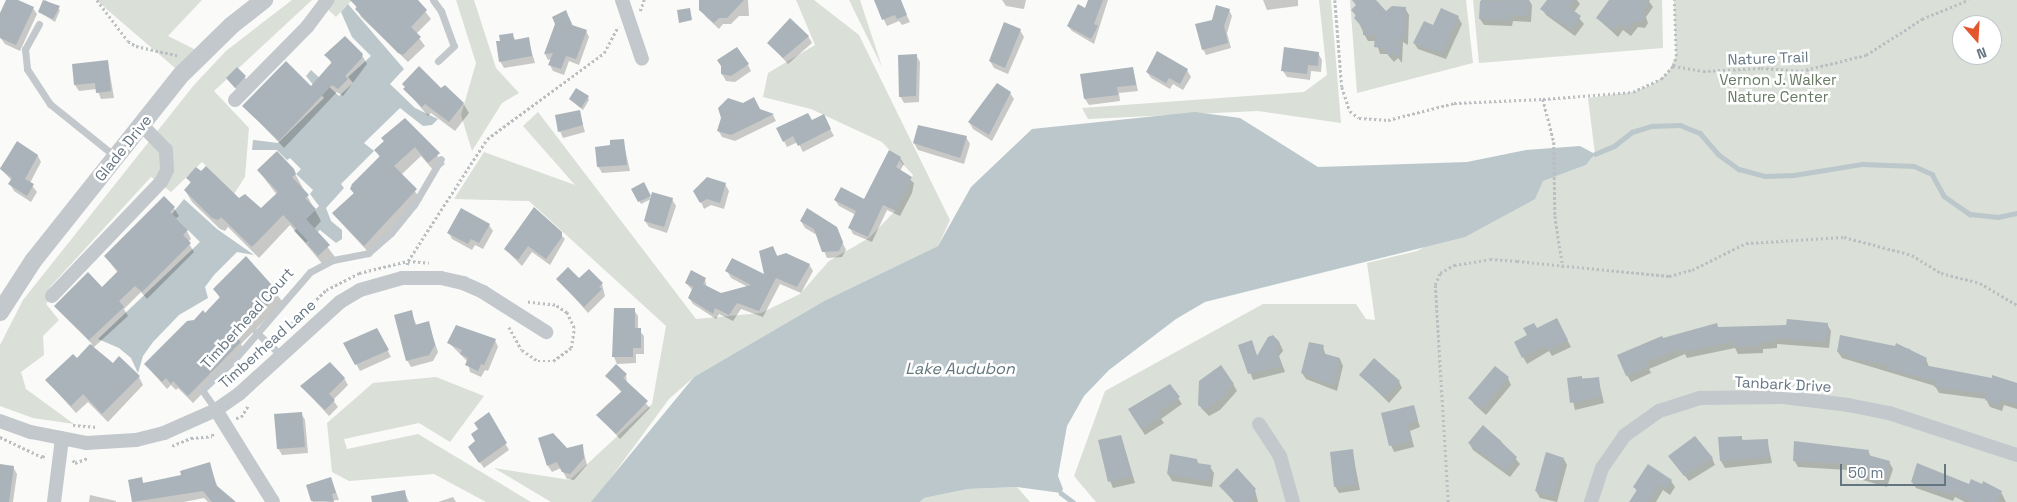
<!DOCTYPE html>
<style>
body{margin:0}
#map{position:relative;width:2017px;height:502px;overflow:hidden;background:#fafaf8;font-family:"Space Grotesk",sans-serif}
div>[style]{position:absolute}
.green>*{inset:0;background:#dadfd7}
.water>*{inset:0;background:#bbc7cb}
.shadow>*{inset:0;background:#0003}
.stream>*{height:4.5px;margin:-2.25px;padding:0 2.25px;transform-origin:2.25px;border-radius:2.25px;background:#bbc7cb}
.building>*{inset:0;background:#aab3b9}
.path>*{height:2.5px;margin-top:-1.25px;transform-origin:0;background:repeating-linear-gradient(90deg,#bbbfc2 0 2.5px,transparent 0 5px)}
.service>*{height:7px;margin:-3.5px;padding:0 3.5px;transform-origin:3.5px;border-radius:3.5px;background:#c3c8cc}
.minor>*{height:14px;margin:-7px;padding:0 7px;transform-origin:7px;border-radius:7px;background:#c3c8cc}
.tertiary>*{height:18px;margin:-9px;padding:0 9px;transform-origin:9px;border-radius:9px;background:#c3c8cc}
span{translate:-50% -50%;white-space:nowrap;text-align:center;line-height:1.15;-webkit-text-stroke:5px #fff;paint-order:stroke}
.street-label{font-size:15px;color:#657683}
.park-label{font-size:15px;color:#687a64}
.water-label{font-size:16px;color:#60757c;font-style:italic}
.north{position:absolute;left:1952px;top:15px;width:50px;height:50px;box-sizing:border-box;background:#fff;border:1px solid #c1c8cd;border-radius:50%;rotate:161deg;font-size:14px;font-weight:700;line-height:20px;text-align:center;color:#657683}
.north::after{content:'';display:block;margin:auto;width:18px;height:22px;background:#e4572e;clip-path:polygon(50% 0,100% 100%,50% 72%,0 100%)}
.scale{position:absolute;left:1840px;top:464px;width:106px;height:22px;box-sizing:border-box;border:2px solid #657683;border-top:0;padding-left:6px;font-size:15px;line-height:18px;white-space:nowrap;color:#657683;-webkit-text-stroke:4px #fff;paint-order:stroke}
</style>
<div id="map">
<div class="green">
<div style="clip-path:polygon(96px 0,202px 0,168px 36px,202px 53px,182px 74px)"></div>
<div style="clip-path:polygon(292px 0,312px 0,214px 91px,249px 128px,245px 177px,234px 194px,202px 162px,171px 192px,151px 177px,50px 287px,52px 296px,46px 304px,59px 320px,43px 336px,44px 355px,21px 372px,26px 389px,74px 424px,33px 418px,0 406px,0 345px,23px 300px,194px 85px,226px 51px)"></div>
<div style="clip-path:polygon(318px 0,352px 0,336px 17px)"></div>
<div style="clip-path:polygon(456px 0,474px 0,496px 68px,519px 93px,502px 103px,472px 151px,461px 115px,476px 63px)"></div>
<div style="clip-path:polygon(796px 0,814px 0,859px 35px,950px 220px,938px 246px,824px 301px,694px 377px,669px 399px,593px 502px,551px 502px,494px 468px,570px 480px,652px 404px,666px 326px,529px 201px,454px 199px,484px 152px,575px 185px,523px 126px,538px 112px,696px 319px,761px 313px,800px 294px,829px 261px,869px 238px,895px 211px,913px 175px,882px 142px,811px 109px,763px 97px,768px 73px,815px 45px)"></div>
<div style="clip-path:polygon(849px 0,860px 0,882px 67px)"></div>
<div style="clip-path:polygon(1319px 0,1331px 0,1341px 123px,1258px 111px,1088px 119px,1082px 108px,1304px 92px,1327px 75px)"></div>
<div style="clip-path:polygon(1350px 0,1466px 0,1473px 63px,1357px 93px)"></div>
<div style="clip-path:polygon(1473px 0,1662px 0,1663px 48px,1479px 63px)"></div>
<div style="clip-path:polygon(evenodd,1674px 0,2017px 0,2017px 502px,1096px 502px,1074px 476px,1105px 391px,1263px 304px,1356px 304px,1366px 319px,1375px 320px,1367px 263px,1417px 251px,1542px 181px,1586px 165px,1595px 154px,1588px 98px,1633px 92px,1652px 85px,1668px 73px,1676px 56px,1674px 0,1962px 25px,1992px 25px,1992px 55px,1962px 55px,1962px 25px)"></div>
<div style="clip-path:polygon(436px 377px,484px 396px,450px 442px,419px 423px,344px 439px,347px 449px,418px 434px,531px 502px,486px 502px,434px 474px,349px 481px,332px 472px,327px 423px,373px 383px)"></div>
<div style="clip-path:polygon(1017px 487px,1030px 502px,920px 502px,924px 498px,968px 489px)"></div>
</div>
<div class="water">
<div style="clip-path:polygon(348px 4px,404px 69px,390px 84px,415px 108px,438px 119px,432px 125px,423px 126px,400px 108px,364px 143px,374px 151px,341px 184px,344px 188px,326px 208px,331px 221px,342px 230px,342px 239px,336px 243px,320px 230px,306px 243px,294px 231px,319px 206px,310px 194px,313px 190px,296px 174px,301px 169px,290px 158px,287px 160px,277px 150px,252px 150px,253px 140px,278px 143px,324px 98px,306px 76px,311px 70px,339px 96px,353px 83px,348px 77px,371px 56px,352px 37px,341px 12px)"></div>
<div style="clip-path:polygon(1195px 112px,1240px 118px,1318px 167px,1467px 162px,1526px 150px,1580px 146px,1595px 154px,1586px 165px,1543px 181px,1535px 199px,1465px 237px,1205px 302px,1176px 319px,1109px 370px,1084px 396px,1067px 426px,1058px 476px,1063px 489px,1061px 493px,1017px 487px,968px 489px,924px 498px,920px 502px,591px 502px,694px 377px,824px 301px,938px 246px,971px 187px,1032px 129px)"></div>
<div style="clip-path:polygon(184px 199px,217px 229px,254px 255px,237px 252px,214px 275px,205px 287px,208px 298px,179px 315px,153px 342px,143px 356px,138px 373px,131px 358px,119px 348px,98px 339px,200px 242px,172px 214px)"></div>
</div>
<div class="shadow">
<div style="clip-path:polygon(7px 0,33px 8px,37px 14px,20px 51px,5px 44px,0 37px,0 17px)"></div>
<div style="clip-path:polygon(45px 0,60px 10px,55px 22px,39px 12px)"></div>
<div style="clip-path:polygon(358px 0,416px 0,431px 19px,416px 34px,425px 46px,408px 62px,361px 17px,354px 3px)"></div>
<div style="clip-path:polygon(701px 0,748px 0,749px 16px,739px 16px,731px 24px,723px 24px,719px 29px,705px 16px)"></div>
<div style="clip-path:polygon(874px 0,899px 0,910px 22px,902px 25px,899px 21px,887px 26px)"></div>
<div style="clip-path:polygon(1002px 0,1026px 0,1024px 9px,1006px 6px)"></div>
<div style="clip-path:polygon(1090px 0,1108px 0,1094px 44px,1072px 31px,1068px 26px,1086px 10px)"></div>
<div style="clip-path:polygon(1263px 0,1298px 0,1298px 6px,1267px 10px)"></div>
<div style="clip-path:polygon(1366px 0,1374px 0,1386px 13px,1405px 8px,1409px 15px,1408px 45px,1403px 42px,1402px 63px,1398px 58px,1394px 62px,1387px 54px,1380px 54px,1376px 41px,1368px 41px,1364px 34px,1353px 10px)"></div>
<div style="clip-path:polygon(1481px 0,1529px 0,1532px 5px,1531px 22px,1513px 21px,1512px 26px,1484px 25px,1480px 19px)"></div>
<div style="clip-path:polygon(1549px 0,1577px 0,1580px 4px,1574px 12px,1584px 24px,1575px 36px,1546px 15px,1542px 9px)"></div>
<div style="clip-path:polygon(1610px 0,1648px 0,1653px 7px,1646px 17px,1648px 23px,1645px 28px,1638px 27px,1631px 36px,1623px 30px,1618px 37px,1597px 18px)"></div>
<div style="clip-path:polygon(1229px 10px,1232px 16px,1227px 33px,1231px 48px,1206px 55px,1203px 49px,1213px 21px)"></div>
<div style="clip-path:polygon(569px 17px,573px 26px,586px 31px,589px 37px,579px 65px,569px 61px,564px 75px,553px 71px,550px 65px,552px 59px,548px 60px,545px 54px,556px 24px)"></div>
<div style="clip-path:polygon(1458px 17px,1462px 24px,1446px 59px,1418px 49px,1414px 43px,1433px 26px)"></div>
<div style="clip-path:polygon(1020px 30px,1024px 37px,1008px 74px,994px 68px,990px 61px)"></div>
<div style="clip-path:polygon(512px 34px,516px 41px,528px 39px,535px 63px,504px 68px,500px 61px,502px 42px)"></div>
<div style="clip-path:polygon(808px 36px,812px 43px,788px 64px,769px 43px)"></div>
<div style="clip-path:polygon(1318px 53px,1322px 60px,1321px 72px,1311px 71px,1310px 80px,1287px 77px,1283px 71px)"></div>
<div style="clip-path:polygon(326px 55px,362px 55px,367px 64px,343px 96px,337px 92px,284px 148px,244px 106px,311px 87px,332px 64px)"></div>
<div style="clip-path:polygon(916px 55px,920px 62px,919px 102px,904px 103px,900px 96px)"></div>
<div style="clip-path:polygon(108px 62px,114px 98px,101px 99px,97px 89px,79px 91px,75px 85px)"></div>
<div style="clip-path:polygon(748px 65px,751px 71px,735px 82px,726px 81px,722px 74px,723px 67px)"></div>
<div style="clip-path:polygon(1133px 68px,1138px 91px,1119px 93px,1120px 101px,1089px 105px,1085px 99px)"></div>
<div style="clip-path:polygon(237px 69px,247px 80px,237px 90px,227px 78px)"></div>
<div style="clip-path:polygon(1187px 70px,1191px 77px,1183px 90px,1173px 84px,1170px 89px,1151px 78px,1147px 72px)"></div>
<div style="clip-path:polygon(405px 89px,441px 90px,463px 103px,469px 113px,455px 131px,431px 113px,428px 116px)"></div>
<div style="clip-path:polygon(1010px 93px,1014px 99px,992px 141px,973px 129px,969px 122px)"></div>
<div style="clip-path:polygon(588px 97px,589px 100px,583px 110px,570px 99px)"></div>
<div style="clip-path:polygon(759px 110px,773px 115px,776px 121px,735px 141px,722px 137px,718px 130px)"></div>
<div style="clip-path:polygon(579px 111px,585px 132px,563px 138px,560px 131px)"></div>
<div style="clip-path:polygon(823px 116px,834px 136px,803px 152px,798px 142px,787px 147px,784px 141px)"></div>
<div style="clip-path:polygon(405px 120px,445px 164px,435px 172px,421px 156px,401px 175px,422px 200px,371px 255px,333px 214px,354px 194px,351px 189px,380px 158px,376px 150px,385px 142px,382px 138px)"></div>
<div style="clip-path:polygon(966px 137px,970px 144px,964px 164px,918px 150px,914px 143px)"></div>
<div style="clip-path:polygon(623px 140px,630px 171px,602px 173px,598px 166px,611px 147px)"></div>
<div style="clip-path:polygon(17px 143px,38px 156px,41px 162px,30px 183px,37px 192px,31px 202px,14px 191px,10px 184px,12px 181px,0 168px)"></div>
<div style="clip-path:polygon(900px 158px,904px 164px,900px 171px,914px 183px,912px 193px,900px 216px,887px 210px,872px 242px,853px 234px,850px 228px,856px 215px,839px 206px,835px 200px,865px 200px)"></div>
<div style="clip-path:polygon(258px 170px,293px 170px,321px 221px,314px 229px,335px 257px,325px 267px,290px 225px,259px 258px,228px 227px,225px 231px,220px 229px,192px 202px,185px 190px,191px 184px,188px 178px,261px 210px,277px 195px)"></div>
<div style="clip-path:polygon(644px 184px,651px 199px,641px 204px,633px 190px)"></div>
<div style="clip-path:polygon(725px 184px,729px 191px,724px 209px,711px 205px,704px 209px,701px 202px)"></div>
<div style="clip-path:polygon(672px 199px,676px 206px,667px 233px,649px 227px,645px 221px)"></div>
<div style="clip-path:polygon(174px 208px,179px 216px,175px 219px,187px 231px,191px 239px,188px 242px,194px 252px,147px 299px,141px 292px,124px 309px,128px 316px,93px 348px,113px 365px,139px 377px,143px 385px,108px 422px,88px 402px,76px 413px,47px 381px,77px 360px,92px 344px,55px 307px,102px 289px,118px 273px,105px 256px)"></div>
<div style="clip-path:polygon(534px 209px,565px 239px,550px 265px,532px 252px,522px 266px,505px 249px)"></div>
<div style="clip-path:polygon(807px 210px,836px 228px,846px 250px,842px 257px,827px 258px,817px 235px,805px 228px,801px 221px)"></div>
<div style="clip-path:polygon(489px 225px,493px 231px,483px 249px,475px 245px,472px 250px,452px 239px,449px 233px)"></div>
<div style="clip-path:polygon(773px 248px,778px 257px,809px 264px,813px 271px,801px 293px,780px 284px,763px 317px,741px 309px,733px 321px,719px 314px,716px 319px,693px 304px,689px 298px,693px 291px,686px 283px,705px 279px,707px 288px,721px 295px,748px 287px,731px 278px,727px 271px,766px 277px)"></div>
<div style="clip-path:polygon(246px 258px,283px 302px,241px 344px,244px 350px,193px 403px,178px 388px,176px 390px,171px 385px,167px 389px,145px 364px,205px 314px,220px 298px,215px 289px)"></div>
<div style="clip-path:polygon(558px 279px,602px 284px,605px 296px,588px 313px)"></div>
<div style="clip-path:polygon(615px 310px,634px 310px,638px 316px,638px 329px,644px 336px,644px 354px,636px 354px,636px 363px,617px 364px,614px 357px)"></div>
<div style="clip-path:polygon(411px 312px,417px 326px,428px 322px,438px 352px,433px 361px,411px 367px,407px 360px)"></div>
<div style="clip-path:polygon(1827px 324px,1831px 331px,1829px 348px,1777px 344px,1777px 348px,1763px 349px,1763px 353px,1738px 354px,1735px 348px,1687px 358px,1685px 354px,1649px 369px,1651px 373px,1631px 382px,1627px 375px,1663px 339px,1719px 329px)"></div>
<div style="clip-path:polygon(1560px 326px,1571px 347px,1552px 356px,1549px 351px,1527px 364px,1515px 342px,1537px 330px)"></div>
<div style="clip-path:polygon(377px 330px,391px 357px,360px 371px,345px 343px)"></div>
<div style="clip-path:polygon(1841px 337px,1910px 349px,1913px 355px,1926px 359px,1929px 367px,2017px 384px,2017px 409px,2004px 405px,2002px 411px,1990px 407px,1986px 399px,1939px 393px,1935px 386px,1842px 358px,1838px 352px)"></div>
<div style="clip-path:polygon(1268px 339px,1277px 339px,1281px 346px,1283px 351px,1279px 356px,1285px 372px,1253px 380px,1240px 345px,1251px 341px,1258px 358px)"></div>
<div style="clip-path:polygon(495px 340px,498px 347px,488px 371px,485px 370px,481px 377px,470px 372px,468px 362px,449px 343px)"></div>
<div style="clip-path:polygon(1323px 347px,1326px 356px,1340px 359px,1343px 366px,1337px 391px,1306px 379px,1302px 373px)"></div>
<div style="clip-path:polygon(626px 375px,627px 383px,650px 408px,620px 439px,598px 415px,622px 393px,607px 376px)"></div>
<div style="clip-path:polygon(1361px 375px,1399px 382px,1402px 388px,1389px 403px)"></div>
<div style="clip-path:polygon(344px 378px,348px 385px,333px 400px,338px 407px,329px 416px,302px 387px)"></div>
<div style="clip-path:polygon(1508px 378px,1511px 385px,1486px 415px,1474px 404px,1470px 398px)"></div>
<div style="clip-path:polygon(1598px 378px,1604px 403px,1575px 410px,1568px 379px)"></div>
<div style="clip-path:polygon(1201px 382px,1233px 384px,1237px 391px,1220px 410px,1209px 416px,1201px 408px)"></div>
<div style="clip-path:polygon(1178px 398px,1182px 404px,1161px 419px,1164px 423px,1145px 435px,1129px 410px)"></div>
<div style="clip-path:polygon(1413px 406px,1420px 427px,1410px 431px,1414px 447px,1394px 452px,1391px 445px)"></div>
<div style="clip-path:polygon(301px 413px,305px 420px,308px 453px,282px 455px,278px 448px)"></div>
<div style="clip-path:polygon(488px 414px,509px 450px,484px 468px,473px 453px)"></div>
<div style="clip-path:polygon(1483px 426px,1500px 440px,1520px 464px,1510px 477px,1473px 450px,1469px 443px)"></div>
<div style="clip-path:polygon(1121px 436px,1135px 483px,1113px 488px,1110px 481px)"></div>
<div style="clip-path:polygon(1741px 437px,1744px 442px,1767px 440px,1772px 463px,1725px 468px,1721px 461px,1720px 438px)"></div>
<div style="clip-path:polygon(1796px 442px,1868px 451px,1871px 457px,1889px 462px,1893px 469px,1887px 487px,1852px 477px,1848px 470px,1798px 467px,1794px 460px)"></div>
<div style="clip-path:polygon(582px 445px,587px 465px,574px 480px,567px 479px,561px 468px,552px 472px,548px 466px,567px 449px)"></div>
<div style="clip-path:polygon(1352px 450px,1360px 490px,1339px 493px,1335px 486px)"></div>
<div style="clip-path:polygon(1669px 456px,1712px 458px,1715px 465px,1689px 481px)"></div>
<div style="clip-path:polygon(1564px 459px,1567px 465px,1557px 502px,1540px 498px,1536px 491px)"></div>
<div style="clip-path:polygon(1197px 460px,1199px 465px,1210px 467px,1214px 473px,1212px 487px,1172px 481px,1168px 474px)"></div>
<div style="clip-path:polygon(209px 463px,218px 488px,233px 502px,208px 502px,204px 498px,184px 502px,133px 502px,129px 481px,141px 479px,144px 484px,183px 476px)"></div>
<div style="clip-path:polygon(0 465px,13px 467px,17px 474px,13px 502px,0 502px)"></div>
<div style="clip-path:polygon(331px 478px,339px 500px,313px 502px,312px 500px)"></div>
<div style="clip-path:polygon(1671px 481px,1675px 487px,1670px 495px,1663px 490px,1656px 502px,1632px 502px,1637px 492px,1635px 487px)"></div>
<div style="clip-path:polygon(1912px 482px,1969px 485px,2001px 492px,2006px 502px,1965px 502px,1955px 497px,1953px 501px,1916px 488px)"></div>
<div style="clip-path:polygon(1221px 486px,1255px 490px,1258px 502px,1234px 502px)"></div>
<div style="clip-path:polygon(404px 491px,409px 502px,386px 502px)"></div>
<div style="clip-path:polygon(90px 495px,116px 501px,116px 502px,89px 502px)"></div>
<div style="clip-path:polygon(453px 497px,456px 502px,438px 502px)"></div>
</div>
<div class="stream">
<div style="left:1595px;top:154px;width:21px;rotate:-23deg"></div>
<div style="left:1614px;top:146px;width:23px;rotate:-38deg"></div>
<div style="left:1632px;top:132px;width:21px;rotate:-17deg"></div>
<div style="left:1652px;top:126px;width:28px;rotate:-2deg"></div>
<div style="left:1680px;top:125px;width:22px;rotate:22deg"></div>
<div style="left:1700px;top:133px;width:28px;rotate:49deg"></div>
<div style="left:1718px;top:154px;width:26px;rotate:36deg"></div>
<div style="left:1739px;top:169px;width:27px;rotate:15deg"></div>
<div style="left:1765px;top:176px;width:29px;rotate:-2deg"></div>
<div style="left:1794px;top:175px;width:69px;rotate:-9.2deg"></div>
<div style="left:1862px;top:164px;width:52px;rotate:2.2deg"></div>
<div style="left:1914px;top:166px;width:20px;rotate:24deg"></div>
<div style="left:1932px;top:174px;width:25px;rotate:61deg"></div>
<div style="left:1944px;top:196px;width:32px;rotate:35deg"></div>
<div style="left:1970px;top:214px;width:28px;rotate:6deg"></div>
<div style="left:1998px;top:217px;width:19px;rotate:-12deg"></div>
<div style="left:1061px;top:493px;width:15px;rotate:37deg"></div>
</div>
<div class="building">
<div style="clip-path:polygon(6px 0,18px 0,34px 7px,16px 45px,0 38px,0 13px)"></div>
<div style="clip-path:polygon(43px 0,60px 6px,53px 19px,38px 12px)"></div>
<div style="clip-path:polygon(350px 0,418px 0,427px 10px,411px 27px,421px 37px,403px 55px,398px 53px,355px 9px,357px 7px)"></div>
<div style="clip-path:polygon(699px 0,744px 0,727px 18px,719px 18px,714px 23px,699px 10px)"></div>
<div style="clip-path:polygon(874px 0,901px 0,907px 15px,897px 19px,895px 15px,882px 20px)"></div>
<div style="clip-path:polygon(1088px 0,1103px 0,1094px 24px,1098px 26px,1091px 39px,1067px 26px,1078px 4px,1085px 8px)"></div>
<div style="clip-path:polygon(1352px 0,1376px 0,1386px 11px,1392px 6px,1406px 7px,1405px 39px,1400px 37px,1399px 58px,1393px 53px,1390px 56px,1382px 48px,1374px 47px,1375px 35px,1363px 35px,1363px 28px,1354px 18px,1356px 15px,1351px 10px,1356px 5px)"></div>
<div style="clip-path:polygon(1529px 0,1528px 16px,1510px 15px,1509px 20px,1479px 19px,1480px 1px)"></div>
<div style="clip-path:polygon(1547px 0,1574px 0,1569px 7px,1581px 16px,1571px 30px,1540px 9px)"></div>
<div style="clip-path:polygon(1609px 0,1650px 0,1643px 10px,1646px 16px,1641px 22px,1634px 21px,1627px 30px,1619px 24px,1614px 31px,1596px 18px)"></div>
<div style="clip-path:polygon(1216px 5px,1230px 9px,1224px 26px,1228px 43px,1202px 50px,1195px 24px,1212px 20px)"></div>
<div style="clip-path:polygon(690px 8px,692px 20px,679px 23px,677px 10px)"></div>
<div style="clip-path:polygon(1441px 8px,1459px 16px,1442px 53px,1413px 43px,1424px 21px,1433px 25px)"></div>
<div style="clip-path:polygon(566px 10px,572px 25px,587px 30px,576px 59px,566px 56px,561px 69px,548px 65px,553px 53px,544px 54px,555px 24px,552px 17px)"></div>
<div style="clip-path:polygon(790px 18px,809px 36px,783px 58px,767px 43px)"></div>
<div style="clip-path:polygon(1004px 22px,1021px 29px,1005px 68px,989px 61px)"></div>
<div style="clip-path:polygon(513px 33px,514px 40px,529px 37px,532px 56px,499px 62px,496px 41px,500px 41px,499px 35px)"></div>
<div style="clip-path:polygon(345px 36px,363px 54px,361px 59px,345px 76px,348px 79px,338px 89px,332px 85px,279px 141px,242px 106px,286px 61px,311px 86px,332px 62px,324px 55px)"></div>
<div style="clip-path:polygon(737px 47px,749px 64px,731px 76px,721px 74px,721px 66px,717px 60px)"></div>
<div style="clip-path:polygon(1284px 47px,1319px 52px,1318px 66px,1308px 65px,1307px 74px,1281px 71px)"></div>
<div style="clip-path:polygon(1157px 51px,1188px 69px,1180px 84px,1169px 78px,1166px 83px,1146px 72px)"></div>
<div style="clip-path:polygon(917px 54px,916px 96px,899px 97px,898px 55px)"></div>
<div style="clip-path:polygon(108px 60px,111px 91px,96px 93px,95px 83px,74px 85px,72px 64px)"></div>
<div style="clip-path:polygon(419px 66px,441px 88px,445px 85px,464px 103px,449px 122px,425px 104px,422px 107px,403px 89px,405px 87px,402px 84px)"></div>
<div style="clip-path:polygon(237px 67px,246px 76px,235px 88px,226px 78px)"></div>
<div style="clip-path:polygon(1133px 67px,1136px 85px,1117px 87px,1118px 95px,1084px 99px,1080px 74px)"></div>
<div style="clip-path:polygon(997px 83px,1011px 92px,989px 135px,968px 122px)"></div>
<div style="clip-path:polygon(576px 88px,589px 96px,581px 108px,569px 99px)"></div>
<div style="clip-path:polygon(754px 97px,760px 109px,774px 114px,731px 135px,717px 131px,721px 118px,718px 108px,728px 98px,743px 103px)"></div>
<div style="clip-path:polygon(580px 110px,583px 125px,558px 132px,555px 115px)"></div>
<div style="clip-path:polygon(808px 113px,812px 120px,824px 114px,831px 129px,798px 146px,793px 136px,783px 142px,776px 128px)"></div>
<div style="clip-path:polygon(405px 118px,440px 153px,428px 163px,415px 147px,394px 166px,417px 189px,364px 246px,332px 213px,354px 193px,350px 189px,352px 184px,380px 156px,374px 150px,384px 141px,381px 138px)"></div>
<div style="clip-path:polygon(918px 125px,967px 136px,960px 158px,913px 143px)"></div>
<div style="clip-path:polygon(624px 139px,627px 165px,597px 167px,595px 147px,610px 145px,610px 140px)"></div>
<div style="clip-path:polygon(17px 141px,38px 155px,25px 179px,34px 184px,27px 196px,8px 184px,12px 178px,0 169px)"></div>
<div style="clip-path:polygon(889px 150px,901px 157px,896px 167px,912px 177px,896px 211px,883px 205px,868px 237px,848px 228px,856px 211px,834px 200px,841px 187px,864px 199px)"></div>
<div style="clip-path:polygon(277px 151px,294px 169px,296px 174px,292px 177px,309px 195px,305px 198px,316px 209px,306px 219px,330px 245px,318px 256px,307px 244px,309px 242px,283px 215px,252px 247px,221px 217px,218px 220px,212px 218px,184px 190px,191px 182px,186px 178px,196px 167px,201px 171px,206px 166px,239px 198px,245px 194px,261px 208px,278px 192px,257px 170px)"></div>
<div style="clip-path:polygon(707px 177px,726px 183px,720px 203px,707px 199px,700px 203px,693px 191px)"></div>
<div style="clip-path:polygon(644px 182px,651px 196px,638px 202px,631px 189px)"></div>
<div style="clip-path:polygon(652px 192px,673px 198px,664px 227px,644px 221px)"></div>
<div style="clip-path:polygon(164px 196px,175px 207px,170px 212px,188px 230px,183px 235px,191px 243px,142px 292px,135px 286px,119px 301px,124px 307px,89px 340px,54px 306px,88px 272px,102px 287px,118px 271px,104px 256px)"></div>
<div style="clip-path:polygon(534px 207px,562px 232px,562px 237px,546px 259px,528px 246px,518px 260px,504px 249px)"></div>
<div style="clip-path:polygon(461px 208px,490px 224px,479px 243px,471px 239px,468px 244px,447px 233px)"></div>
<div style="clip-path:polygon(807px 208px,837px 227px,843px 242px,839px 251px,822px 252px,814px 229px,800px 221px)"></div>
<div style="clip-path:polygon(773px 246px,777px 256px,786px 253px,810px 264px,797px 287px,776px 278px,759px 311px,737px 303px,729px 315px,715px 308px,713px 314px,688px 298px,693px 287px,685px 283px,691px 270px,706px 278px,703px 284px,721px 293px,751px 285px,725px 271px,732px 258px,764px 274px,759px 251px)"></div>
<div style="clip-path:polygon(246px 256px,279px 293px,236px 337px,241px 342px,188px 396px,173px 381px,171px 384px,166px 378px,162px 382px,144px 364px,187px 321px,194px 320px,203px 310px,205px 313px,220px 297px,213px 289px)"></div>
<div style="clip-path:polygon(568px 267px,579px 278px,589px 269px,603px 283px,599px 287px,602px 289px,584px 307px,556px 279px)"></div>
<div style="clip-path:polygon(614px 308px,635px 308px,635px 328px,641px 328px,641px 348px,633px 348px,633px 357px,612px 357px)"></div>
<div style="clip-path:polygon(412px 310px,415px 325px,429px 321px,435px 345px,429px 355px,406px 361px,394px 315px)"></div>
<div style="clip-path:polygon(1557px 318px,1568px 340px,1547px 351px,1544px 345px,1522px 358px,1514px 342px,1527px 335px,1523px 328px,1534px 323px,1537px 328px)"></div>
<div style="clip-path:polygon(1787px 319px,1828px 323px,1826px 342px,1774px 338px,1774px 342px,1760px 342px,1760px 346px,1733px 347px,1733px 342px,1682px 352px,1681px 348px,1646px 362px,1648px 367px,1626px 376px,1617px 355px,1662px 336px,1663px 338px,1717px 323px,1718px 327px,1786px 325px)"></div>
<div style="clip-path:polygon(456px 325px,496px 339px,484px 365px,481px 364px,478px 371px,465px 365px,468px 358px,460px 354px,462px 350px,447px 343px)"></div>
<div style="clip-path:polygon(377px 328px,389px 350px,355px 365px,343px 343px)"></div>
<div style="clip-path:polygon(1273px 335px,1280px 343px,1276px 349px,1282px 366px,1248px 374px,1238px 345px,1252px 340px,1257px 356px,1268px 337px)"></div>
<div style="clip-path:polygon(1840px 335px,1895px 346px,1896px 343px,1927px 358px,1924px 365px,1992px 378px,1992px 375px,2017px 383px,2017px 404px,2000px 399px,1999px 405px,1985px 400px,1987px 394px,1934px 387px,1935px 381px,1888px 369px,1889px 365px,1850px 358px,1851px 355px,1837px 352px)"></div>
<div style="clip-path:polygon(1309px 342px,1324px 345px,1322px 353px,1340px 358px,1333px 385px,1301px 373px)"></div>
<div style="clip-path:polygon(90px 344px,113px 363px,119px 356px,140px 376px,102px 414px,83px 394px,71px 406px,45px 380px,73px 354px,77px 358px)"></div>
<div style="clip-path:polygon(1374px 358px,1400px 381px,1385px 398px,1359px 375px)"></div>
<div style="clip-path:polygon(330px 362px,345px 378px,329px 394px,335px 400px,325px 410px,300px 386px)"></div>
<div style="clip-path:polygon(616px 364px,627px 374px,623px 378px,648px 401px,616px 434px,596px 415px,622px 391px,605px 376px)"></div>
<div style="clip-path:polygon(1221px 365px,1234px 384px,1224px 392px,1226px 395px,1205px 410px,1198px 405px,1199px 381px)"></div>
<div style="clip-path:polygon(1495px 366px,1509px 377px,1482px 409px,1468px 398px)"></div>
<div style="clip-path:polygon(1582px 376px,1582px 379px,1599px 377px,1601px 397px,1570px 403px,1567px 378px)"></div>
<div style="clip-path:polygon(1170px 384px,1180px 397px,1158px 412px,1161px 416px,1141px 429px,1128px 409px)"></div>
<div style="clip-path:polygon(1414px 405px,1418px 420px,1407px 424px,1411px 441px,1389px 446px,1381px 413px)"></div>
<div style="clip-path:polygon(302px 412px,305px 447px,277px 449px,274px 414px)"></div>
<div style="clip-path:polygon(489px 412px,507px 443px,479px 463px,468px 447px,475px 441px,471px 434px,478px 429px,474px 423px)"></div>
<div style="clip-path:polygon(1483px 425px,1517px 457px,1506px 471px,1468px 443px)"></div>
<div style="clip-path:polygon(553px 433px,567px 448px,583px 444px,584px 458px,570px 474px,562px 472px,557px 462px,547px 466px,538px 438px)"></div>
<div style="clip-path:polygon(1121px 435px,1132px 476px,1108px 482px,1098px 440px)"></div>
<div style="clip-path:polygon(1695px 436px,1713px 458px,1684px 476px,1668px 456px)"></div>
<div style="clip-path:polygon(1742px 436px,1742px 440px,1768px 439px,1769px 457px,1720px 461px,1718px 437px)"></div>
<div style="clip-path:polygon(1794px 441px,1869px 450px,1868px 455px,1890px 461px,1884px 481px,1847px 470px,1849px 464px,1793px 461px)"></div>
<div style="clip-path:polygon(1353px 449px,1357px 484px,1334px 487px,1330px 452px)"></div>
<div style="clip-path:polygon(1546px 452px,1564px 458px,1553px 497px,1535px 491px)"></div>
<div style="clip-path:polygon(1170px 454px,1197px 459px,1197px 463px,1211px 465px,1209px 481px,1167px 474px)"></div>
<div style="clip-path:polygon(210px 462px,216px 485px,236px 502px,212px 502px,203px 491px,132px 502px,128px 480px,142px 477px,143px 483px,181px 475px,180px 471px)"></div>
<div style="clip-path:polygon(1917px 463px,1969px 484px,1971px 479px,1982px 484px,1983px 481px,2002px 491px,1997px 502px,1973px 502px,1951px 491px,1950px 495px,1911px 482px)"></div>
<div style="clip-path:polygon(0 464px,14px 466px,9px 502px,0 502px)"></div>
<div style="clip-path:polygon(1648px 464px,1672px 480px,1666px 489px,1659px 484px,1648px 502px,1629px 502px,1637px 490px,1633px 487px)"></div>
<div style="clip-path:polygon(1237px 468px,1256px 489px,1253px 492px,1256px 496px,1249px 502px,1235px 502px,1219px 486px)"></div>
<div style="clip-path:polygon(331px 477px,336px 493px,332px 494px,334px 502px,311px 501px,306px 485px)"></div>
<div style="clip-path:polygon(405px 490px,407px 502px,372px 502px,371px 496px)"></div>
</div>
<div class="path">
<div style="left:97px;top:0;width:51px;rotate:52.9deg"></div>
<div style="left:128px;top:41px;width:9px;rotate:32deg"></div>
<div style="left:136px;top:46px;width:45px;rotate:12.8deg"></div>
<div style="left:1335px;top:0;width:87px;rotate:85.4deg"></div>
<div style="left:1342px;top:87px;width:25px;rotate:72deg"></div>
<div style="left:1350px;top:111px;width:11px;rotate:38deg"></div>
<div style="left:1359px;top:118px;width:29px;rotate:4deg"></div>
<div style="left:1388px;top:120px;width:68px;rotate:-14.4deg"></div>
<div style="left:1454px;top:103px;width:89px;rotate:-2.6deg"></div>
<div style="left:1543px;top:99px;width:44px;rotate:75.7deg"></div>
<div style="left:1554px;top:142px;width:74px;rotate:89.2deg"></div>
<div style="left:1555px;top:216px;width:52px;rotate:81.1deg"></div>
<div style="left:640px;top:11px;width:12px;rotate:-70deg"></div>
<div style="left:1673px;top:66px;width:30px;rotate:9deg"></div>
<div style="left:1703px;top:71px;width:58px;rotate:-3deg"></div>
<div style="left:1761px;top:68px;width:40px;rotate:4.3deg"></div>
<div style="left:1801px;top:71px;width:67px;rotate:-13.8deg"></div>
<div style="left:1866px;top:55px;width:67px;rotate:-32.7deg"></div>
<div style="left:1922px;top:19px;width:50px;rotate:-22.4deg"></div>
<div style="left:1543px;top:99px;width:90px;rotate:-4.4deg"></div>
<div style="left:1633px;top:92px;width:31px;rotate:-25deg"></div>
<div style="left:1661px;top:79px;width:18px;rotate:-47deg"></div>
<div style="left:1673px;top:66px;width:10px;rotate:-73deg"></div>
<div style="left:1676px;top:56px;width:56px;rotate:-92deg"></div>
<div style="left:407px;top:265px;width:4px;rotate:-76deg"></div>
<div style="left:408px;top:261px;width:21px;rotate:5deg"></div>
<div style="left:509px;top:327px;width:26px;rotate:61deg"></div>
<div style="left:522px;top:350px;width:19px;rotate:35deg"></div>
<div style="left:538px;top:361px;width:15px"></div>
<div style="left:553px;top:361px;width:22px;rotate:-36deg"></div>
<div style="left:571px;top:348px;width:20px;rotate:-81deg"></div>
<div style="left:574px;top:328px;width:17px;rotate:-115deg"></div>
<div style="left:567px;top:313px;width:14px;rotate:-146deg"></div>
<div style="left:555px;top:305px;width:28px;rotate:-174deg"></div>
<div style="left:277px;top:338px;width:69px;rotate:-44.4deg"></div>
<div style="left:326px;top:290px;width:37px;rotate:-27deg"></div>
<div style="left:359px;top:273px;width:50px;rotate:-13.8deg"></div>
<div style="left:408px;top:261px;width:145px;rotate:-57.1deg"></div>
<div style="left:487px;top:139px;width:145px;rotate:-36.3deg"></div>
<div style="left:604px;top:53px;width:30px;rotate:-62deg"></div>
<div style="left:236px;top:418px;width:5px;rotate:-11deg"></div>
<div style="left:241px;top:417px;width:13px;rotate:-58deg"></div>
<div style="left:73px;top:425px;width:24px;rotate:5deg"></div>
<div style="left:0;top:437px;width:47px;rotate:25.5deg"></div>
<div style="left:42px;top:457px;width:5px;rotate:-37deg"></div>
<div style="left:172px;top:446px;width:21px;rotate:-23deg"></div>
<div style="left:191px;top:438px;width:21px;rotate:-5deg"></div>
<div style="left:212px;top:436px;width:5px;rotate:-68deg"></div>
<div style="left:73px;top:460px;width:4px;rotate:56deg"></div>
<div style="left:75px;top:463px;width:14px;rotate:-21deg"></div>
<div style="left:1448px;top:502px;width:217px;rotate:-93.4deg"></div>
<div style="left:1435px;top:285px;width:13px;rotate:-67deg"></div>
<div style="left:1440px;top:273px;width:16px;rotate:-30deg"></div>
<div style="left:1454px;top:265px;width:36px;rotate:-9deg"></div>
<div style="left:1490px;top:259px;width:27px;rotate:4deg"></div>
<div style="left:1517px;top:261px;width:153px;rotate:5.6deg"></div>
<div style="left:1669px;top:276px;width:24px;rotate:-15deg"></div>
<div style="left:1692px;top:270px;width:60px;rotate:-26.6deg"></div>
<div style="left:1746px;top:243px;width:98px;rotate:-3.5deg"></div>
<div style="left:1844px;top:237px;width:70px;rotate:14.8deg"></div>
<div style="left:1912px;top:255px;width:34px;rotate:32deg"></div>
<div style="left:1941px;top:273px;width:40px;rotate:14.4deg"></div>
<div style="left:1980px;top:283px;width:43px;rotate:30.7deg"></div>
</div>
<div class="service">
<div style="left:433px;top:0;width:14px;rotate:54deg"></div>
<div style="left:441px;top:11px;width:37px;rotate:70deg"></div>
<div style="left:454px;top:46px;width:22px;rotate:137deg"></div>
<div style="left:39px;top:24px;width:29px;rotate:119deg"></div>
<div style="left:25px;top:49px;width:20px;rotate:84deg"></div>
<div style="left:27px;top:69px;width:42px;rotate:56.7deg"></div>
<div style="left:50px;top:104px;width:85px;rotate:38.8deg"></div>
<div style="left:256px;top:332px;width:35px;rotate:43deg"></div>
<div style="left:216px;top:410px;width:24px;rotate:-125deg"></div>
<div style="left:202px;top:390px;width:44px;rotate:-43.2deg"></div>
<div style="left:234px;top:360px;width:116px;rotate:-49.2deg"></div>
<div style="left:310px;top:272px;width:26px;rotate:-28deg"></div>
<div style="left:333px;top:260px;width:36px;rotate:-11deg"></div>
<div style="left:368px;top:253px;width:30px;rotate:-41deg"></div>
<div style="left:391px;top:233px;width:36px;rotate:-51deg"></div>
<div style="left:414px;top:205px;width:53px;rotate:-59.6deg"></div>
</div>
<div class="minor">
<div style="left:622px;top:0;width:62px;rotate:71.3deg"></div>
<div style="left:235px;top:100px;width:103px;rotate:-45.4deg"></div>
<div style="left:307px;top:27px;width:34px;rotate:-53deg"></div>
<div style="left:52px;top:296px;width:158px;rotate:-46.3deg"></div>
<div style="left:161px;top:182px;width:13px;rotate:-63deg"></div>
<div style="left:167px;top:170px;width:20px;rotate:-93deg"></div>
<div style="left:166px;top:150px;width:35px;rotate:-134deg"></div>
<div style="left:216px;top:410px;width:108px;rotate:58.2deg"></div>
<div style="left:0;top:421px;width:33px;rotate:20deg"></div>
<div style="left:31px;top:432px;width:56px;rotate:11.3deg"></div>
<div style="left:86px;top:443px;width:50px;rotate:-3.4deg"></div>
<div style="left:136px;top:440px;width:29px;rotate:-14deg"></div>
<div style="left:164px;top:433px;width:57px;rotate:-23.9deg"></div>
<div style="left:216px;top:410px;width:28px;rotate:-35deg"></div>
<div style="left:239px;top:394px;width:137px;rotate:-42.3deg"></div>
<div style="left:340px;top:302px;width:23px;rotate:-31deg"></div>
<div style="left:360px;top:290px;width:44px;rotate:-15.9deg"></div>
<div style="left:402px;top:278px;width:39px"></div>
<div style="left:441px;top:278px;width:23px;rotate:13deg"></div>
<div style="left:463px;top:283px;width:22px;rotate:24deg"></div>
<div style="left:483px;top:292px;width:75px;rotate:32.4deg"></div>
<div style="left:1259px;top:424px;width:38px;rotate:57deg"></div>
<div style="left:1280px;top:456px;width:48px;rotate:74.2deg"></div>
<div style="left:54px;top:502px;width:64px;rotate:-82.8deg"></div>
<div style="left:1591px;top:502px;width:36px;rotate:-72deg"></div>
<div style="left:1602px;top:468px;width:39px;rotate:-55deg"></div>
<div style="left:1624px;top:436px;width:43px;rotate:-35.5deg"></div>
<div style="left:1659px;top:411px;width:43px;rotate:-17.6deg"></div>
<div style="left:1700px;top:398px;width:83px;rotate:-0.7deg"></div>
<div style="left:1783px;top:397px;width:65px;rotate:7deg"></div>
<div style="left:1848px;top:405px;width:42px;rotate:11deg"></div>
<div style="left:1889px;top:413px;width:135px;rotate:18.2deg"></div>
</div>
<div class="tertiary">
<div style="left:0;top:312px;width:61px;rotate:-57.1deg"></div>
<div style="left:33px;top:261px;width:239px;rotate:-51.5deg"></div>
<div style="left:182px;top:74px;width:70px;rotate:-44.4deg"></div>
<div style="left:232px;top:25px;width:41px;rotate:-38deg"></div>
</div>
<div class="street-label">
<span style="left:1768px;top:58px;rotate:-2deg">Nature Trail</span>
<span style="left:123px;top:148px;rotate:-51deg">Glade Drive</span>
<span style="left:247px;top:318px;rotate:-48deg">Timberhead Court</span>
<span style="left:267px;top:344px;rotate:-42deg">Timberhead Lane</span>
<span style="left:1783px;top:384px;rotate:3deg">Tanbark Drive</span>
</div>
<div class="park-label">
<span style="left:1778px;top:88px">Vernon J. Walker<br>Nature Center</span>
</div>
<div class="water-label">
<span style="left:960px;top:369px">Lake Audubon</span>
</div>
<div class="north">N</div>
<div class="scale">50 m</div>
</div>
